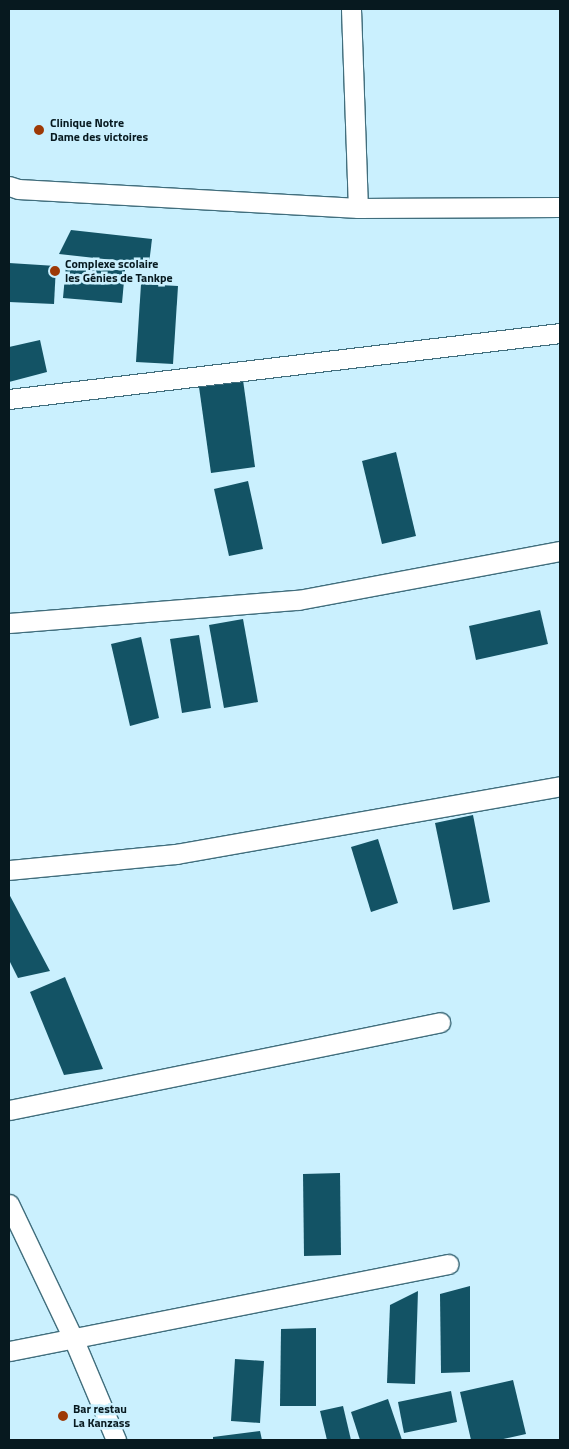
<!DOCTYPE html>
<meta charset="utf-8">
<style>
body{margin:0}
#map{position:relative;width:569px;height:1449px;overflow:hidden;background:#caf0fe;font-family:"Titillium Web",sans-serif}
div>[style]{position:absolute}
.building>*{inset:0;background:#135365}
.roads{filter:drop-shadow(1px 0 #416e7d) drop-shadow(-1px 0 #416e7d) drop-shadow(0 1px #416e7d) drop-shadow(0 -1px #416e7d)}
.street>*{height:19px;margin:-9.5px;padding:0 9.5px;transform-origin:9.5px;border-radius:9.5px;background:#fff}
.dots>*{width:14px;height:14px;translate:-50% -50%;box-sizing:border-box;border:2px solid #caf0fe;border-radius:50%}
span{translate:-50% -50%;white-space:nowrap;text-align:center;line-height:1.15;-webkit-text-stroke:5px #caf0fe;paint-order:stroke}
.poi-label{font-size:12px;color:#07191f;font-weight:700}
.left{translate:0 -50%;text-align:left}
.frame{position:absolute;inset:0;border:10px solid #07191f;pointer-events:none}
</style>
<div id="map">
<div class="building">
<div style="clip-path:polygon(71px 230px,152px 239px,149px 264px,59px 254px)"></div>
<div style="clip-path:polygon(9px 263px,56px 266px,54px 304px,9px 302px)"></div>
<div style="clip-path:polygon(66px 265px,125px 270px,122px 303px,63px 298px)"></div>
<div style="clip-path:polygon(141px 284px,178px 286px,173px 364px,136px 362px)"></div>
<div style="clip-path:polygon(40px 340px,47px 372px,9px 382px,9px 347px)"></div>
<div style="clip-path:polygon(243px 380px,255px 467px,211px 473px,199px 387px)"></div>
<div style="clip-path:polygon(396px 452px,416px 536px,382px 544px,362px 461px)"></div>
<div style="clip-path:polygon(248px 481px,263px 549px,229px 556px,214px 489px)"></div>
<div style="clip-path:polygon(540px 610px,548px 644px,476px 660px,469px 626px)"></div>
<div style="clip-path:polygon(243px 619px,258px 702px,224px 708px,209px 625px)"></div>
<div style="clip-path:polygon(199px 635px,211px 708px,182px 713px,170px 639px)"></div>
<div style="clip-path:polygon(141px 637px,159px 718px,130px 726px,111px 644px)"></div>
<div style="clip-path:polygon(473px 815px,490px 902px,453px 910px,435px 823px)"></div>
<div style="clip-path:polygon(378px 839px,398px 903px,371px 912px,351px 847px)"></div>
<div style="clip-path:polygon(9px 894px,50px 971px,18px 978px,9px 960px)"></div>
<div style="clip-path:polygon(65px 977px,103px 1069px,64px 1075px,30px 992px)"></div>
<div style="clip-path:polygon(340px 1173px,341px 1255px,304px 1256px,303px 1174px)"></div>
<div style="clip-path:polygon(470px 1286px,470px 1372px,441px 1373px,440px 1294px)"></div>
<div style="clip-path:polygon(418px 1291px,415px 1384px,387px 1383px,390px 1305px)"></div>
<div style="clip-path:polygon(316px 1328px,316px 1406px,280px 1406px,281px 1329px)"></div>
<div style="clip-path:polygon(235px 1359px,264px 1361px,260px 1423px,231px 1421px)"></div>
<div style="clip-path:polygon(513px 1380px,526px 1434px,499px 1440px,471px 1440px,460px 1392px)"></div>
<div style="clip-path:polygon(451px 1391px,457px 1422px,404px 1433px,398px 1402px)"></div>
<div style="clip-path:polygon(388px 1399px,402px 1440px,360px 1440px,351px 1412px)"></div>
<div style="clip-path:polygon(343px 1406px,351px 1440px,327px 1440px,320px 1411px)"></div>
<div style="clip-path:polygon(260px 1431px,262px 1440px,213px 1440px,213px 1437px)"></div>
</div>
<div class="roads">
<div class="street">
<div style="left:351px;top:9px;width:199px;rotate:88deg"></div>
<div style="left:9px;top:186px;width:9px;rotate:18deg"></div>
<div style="left:18px;top:189px;width:341px;rotate:3.2deg"></div>
<div style="left:358px;top:208px;width:202px;rotate:-0.3deg"></div>
<div style="left:9px;top:399px;width:555px;rotate:-6.83deg"></div>
<div style="left:9px;top:623px;width:290px;rotate:-4.6deg"></div>
<div style="left:298px;top:600px;width:267px;rotate:-10.6deg"></div>
<div style="left:9px;top:870px;width:168px;rotate:-5.5deg"></div>
<div style="left:176px;top:854px;width:390px;rotate:-10deg"></div>
<div style="left:9px;top:1110px;width:440px;rotate:-11.5deg"></div>
<div style="left:9px;top:1204px;width:148px;rotate:64.5deg"></div>
<div style="left:73px;top:1338px;width:111px;rotate:67.1deg"></div>
<div style="left:9px;top:1351px;width:448px;rotate:-11.2deg"></div>
</div>
</div>
<div class="dots">
<div style="left:39px;top:130px;background:#9d3906"></div>
<div style="left:55px;top:271px;background:#9d3906"></div>
<div style="left:63px;top:1416px;background:#9d3906"></div>
</div>
<div class="poi-label">
<span class="left" style="left:50px;top:130px">Clinique Notre<br>Dame des victoires</span>
<span class="left" style="left:65px;top:271px">Complexe scolaire<br>les Génies de Tankpe</span>
<span class="left" style="left:73px;top:1416px">Bar restau<br>La Kanzass</span>
</div>
<div class="frame"></div>
</div>
